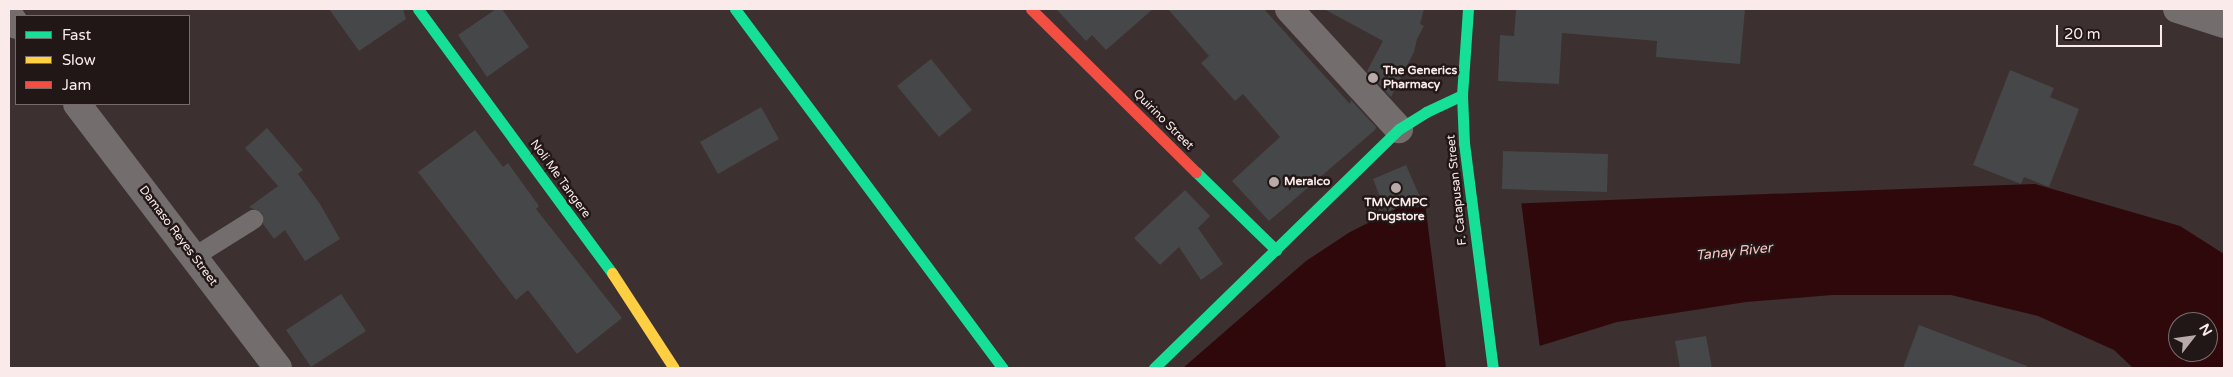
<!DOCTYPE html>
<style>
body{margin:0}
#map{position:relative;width:2233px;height:377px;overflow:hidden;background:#3c3030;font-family:"Varela Round",sans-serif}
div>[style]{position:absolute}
.water>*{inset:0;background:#2f080b}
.pier>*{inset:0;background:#3c3030}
.building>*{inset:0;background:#464748}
.lane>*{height:19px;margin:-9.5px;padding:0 9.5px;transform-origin:9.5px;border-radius:9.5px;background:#736d6d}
.street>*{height:28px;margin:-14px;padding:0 14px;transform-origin:14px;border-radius:14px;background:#736d6d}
.fast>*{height:11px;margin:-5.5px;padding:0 5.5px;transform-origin:5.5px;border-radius:5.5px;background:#16e098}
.slow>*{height:11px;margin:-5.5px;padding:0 5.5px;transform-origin:5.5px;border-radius:5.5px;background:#ffcf43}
.jam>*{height:11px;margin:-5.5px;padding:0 5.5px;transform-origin:5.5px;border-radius:5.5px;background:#f24e42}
.dots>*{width:14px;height:14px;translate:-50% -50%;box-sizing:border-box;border:2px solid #211716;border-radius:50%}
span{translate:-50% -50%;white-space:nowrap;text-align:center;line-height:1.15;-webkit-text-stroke:5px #211716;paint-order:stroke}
.poi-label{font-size:12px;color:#faebea;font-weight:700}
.left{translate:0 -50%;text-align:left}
.street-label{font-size:12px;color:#faebea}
.water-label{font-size:14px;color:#f9c5c3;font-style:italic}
.frame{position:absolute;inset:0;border:10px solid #faebea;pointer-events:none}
.legend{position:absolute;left:15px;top:15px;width:175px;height:90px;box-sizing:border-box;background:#211716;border:1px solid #786c6b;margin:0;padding:6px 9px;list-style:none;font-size:15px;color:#faebea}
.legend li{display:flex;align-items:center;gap:10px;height:25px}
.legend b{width:25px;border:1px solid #786c6b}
.north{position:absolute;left:2168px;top:312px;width:50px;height:50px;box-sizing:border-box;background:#211716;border:1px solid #786c6b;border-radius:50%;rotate:60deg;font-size:14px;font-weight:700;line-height:20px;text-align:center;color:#faebea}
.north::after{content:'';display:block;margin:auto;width:18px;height:22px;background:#b8aaa9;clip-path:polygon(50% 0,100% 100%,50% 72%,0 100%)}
.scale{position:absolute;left:2056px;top:25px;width:106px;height:22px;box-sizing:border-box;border:2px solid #faebea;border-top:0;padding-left:6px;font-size:15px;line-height:18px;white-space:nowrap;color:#faebea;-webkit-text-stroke:4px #211716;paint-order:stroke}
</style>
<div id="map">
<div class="water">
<div style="clip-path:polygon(evenodd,2035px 184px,2180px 226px,2224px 254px,2224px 368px,2133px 368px,2114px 350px,2038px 316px,1951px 295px,1832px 295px,1746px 302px,1617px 322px,1523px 351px,1452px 368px,1183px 368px,1306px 261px,1350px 232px,1398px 208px,2035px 184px,2178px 322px,2208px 322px,2208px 352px,2178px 352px,2178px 322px)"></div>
</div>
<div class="pier">
<div style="clip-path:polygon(1521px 201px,1540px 348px,1462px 368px,1446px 368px,1425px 203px)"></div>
</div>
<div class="building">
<div style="clip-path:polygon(329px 9px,403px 9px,406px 19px,359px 51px)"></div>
<div style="clip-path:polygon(496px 9px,502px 9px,529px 47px,487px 77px,458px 35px)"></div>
<div style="clip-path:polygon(1056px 9px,1153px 9px,1106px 50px,1092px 35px,1086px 41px)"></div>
<div style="clip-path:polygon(1168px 9px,1264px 9px,1350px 104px,1351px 100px,1376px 127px,1375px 130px,1269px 221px,1232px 181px,1280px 137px,1243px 94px,1235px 101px,1201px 63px,1209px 56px)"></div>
<div style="clip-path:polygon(1324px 9px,1424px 9px,1420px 24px,1424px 26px,1417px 39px,1414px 52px,1391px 97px,1367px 71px,1383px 41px)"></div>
<div style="clip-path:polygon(1516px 9px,1745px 9px,1740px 64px,1656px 57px,1657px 41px,1562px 33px,1559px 84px,1498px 81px,1500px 35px,1514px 36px)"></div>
<div style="clip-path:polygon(931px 59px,972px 110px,939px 137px,897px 86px)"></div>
<div style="clip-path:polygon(2010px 70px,2054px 88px,2050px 97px,2079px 109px,2049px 187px,2024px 177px,2021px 184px,1973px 165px)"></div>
<div style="clip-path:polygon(761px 107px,779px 139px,718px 174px,700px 142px)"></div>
<div style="clip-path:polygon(267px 128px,303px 170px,298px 174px,320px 204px,340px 239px,305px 261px,285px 230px,274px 239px,263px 224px,262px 213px,249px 207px,278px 186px,245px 148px)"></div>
<div style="clip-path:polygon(475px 130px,503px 167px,508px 163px,539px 206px,536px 209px,622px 318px,577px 354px,528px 290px,516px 300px,418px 172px)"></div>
<div style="clip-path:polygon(1503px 151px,1608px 154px,1607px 192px,1502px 189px)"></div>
<div style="clip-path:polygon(1406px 165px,1420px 197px,1386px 212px,1373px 179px)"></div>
<div style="clip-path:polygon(1185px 190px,1210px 216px,1198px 228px,1223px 264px,1201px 280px,1179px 247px,1160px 265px,1134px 238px)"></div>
<div style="clip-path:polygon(341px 294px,366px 331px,311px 367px,286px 330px)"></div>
<div style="clip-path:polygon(1919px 325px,2027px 366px,2026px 368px,1903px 368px)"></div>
<div style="clip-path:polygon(1706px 336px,1712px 368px,1680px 368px,1675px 341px)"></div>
</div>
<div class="lane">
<div style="left:194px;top:256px;width:70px;rotate:-32.1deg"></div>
</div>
<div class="street">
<div style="left:1289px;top:9px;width:163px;rotate:47.5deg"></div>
<div style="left:2177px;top:9px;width:49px;rotate:17.7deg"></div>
<div style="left:9px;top:15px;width:12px;rotate:55deg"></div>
<div style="left:77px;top:104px;width:332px;rotate:52.7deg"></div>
</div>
<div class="fast">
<div style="left:418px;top:9px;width:328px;rotate:53.7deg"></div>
<div style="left:735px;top:9px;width:448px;rotate:53.3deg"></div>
<div style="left:1468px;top:9px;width:86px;rotate:94deg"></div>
<div style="left:1462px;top:95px;width:48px;rotate:87.6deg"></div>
<div style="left:1464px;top:143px;width:227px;rotate:82.7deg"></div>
<div style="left:1196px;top:172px;width:112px;rotate:44.3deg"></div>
<div style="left:1154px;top:368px;width:342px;rotate:-44.3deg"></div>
<div style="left:1399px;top:129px;width:32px;rotate:-32deg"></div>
<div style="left:1426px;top:112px;width:40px;rotate:-25deg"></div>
</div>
<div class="slow">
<div style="left:612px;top:273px;width:113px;rotate:56.9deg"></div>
</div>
<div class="jam">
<div style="left:1031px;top:9px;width:232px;rotate:44.7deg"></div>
</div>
<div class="dots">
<div style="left:1373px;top:78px;background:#b8aaa9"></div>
<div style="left:1274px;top:182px;background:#b8aaa9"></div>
<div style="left:1396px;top:188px;background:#b8aaa9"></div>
</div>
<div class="poi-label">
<span class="left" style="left:1383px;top:78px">The Generics<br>Pharmacy</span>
<span class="left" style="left:1284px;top:182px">Meralco</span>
<span style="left:1396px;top:210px">TMVCMPC<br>Drugstore</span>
</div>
<div class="street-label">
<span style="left:1163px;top:120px;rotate:45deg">Quirino Street</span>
<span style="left:560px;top:179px;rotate:54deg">Noli Me Tangere</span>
<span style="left:1457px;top:190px;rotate:-96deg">F. Catapusan Street</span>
<span style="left:178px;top:236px;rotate:53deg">Damaso Reyes Street</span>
</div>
<div class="water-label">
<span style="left:1734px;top:252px;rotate:-6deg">Tanay River</span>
</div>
<div class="frame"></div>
<ul class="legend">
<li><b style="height:6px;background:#16e098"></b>Fast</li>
<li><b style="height:6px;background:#ffcf43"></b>Slow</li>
<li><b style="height:6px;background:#f24e42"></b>Jam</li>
</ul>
<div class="north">N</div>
<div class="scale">20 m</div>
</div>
